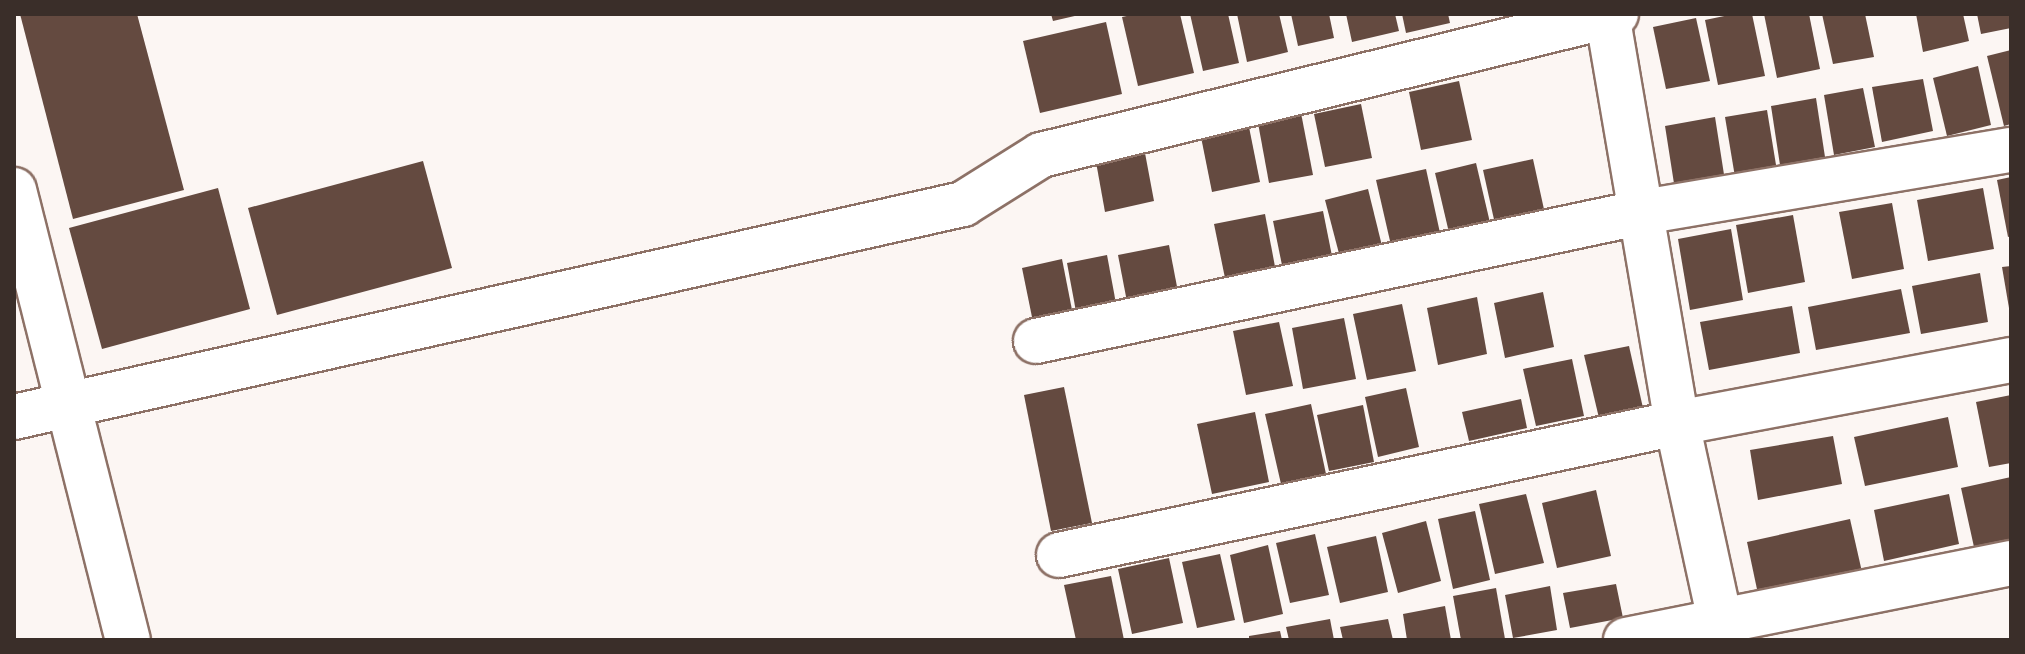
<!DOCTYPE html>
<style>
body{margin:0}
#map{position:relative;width:2025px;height:654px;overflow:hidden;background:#fcf6f3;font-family:"DejaVu Sans",sans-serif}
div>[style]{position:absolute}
.building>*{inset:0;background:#644a40}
.roads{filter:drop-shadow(2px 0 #8d7166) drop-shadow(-2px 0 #8d7166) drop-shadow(0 2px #8d7166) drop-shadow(0 -2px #8d7166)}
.street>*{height:44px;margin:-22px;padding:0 22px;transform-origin:22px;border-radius:22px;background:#fff}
span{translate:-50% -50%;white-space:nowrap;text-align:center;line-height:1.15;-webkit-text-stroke:8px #fff;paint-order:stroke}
.frame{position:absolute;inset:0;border:16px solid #3a2e29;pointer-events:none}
</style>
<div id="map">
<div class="building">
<div style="clip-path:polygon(20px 14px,137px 14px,184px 190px,73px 219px)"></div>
<div style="clip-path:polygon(1051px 14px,1079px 14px,1079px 15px,1053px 21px)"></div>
<div style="clip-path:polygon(1136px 14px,1180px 14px,1194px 73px,1138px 86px,1122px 17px)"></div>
<div style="clip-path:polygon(1190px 14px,1228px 14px,1239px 63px,1203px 71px)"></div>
<div style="clip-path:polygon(1237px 14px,1279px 14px,1288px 52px,1247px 62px)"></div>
<div style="clip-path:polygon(1291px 14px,1329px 14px,1334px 38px,1298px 46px)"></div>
<div style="clip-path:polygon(1346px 14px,1395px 14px,1399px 31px,1352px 42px)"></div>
<div style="clip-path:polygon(1402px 14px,1448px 14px,1450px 23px,1406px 33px)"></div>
<div style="clip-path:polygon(1734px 14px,1752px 14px,1765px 76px,1718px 85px,1705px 20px)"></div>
<div style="clip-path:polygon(1764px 14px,1809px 14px,1820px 69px,1777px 78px)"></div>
<div style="clip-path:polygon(1822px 14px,1865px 14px,1874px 57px,1833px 64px)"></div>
<div style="clip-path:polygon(1916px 14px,1963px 14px,1969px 41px,1923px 52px)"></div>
<div style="clip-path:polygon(1977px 14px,2011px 14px,2011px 28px,1981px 34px)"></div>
<div style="clip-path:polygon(1696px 18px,1710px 81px,1666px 89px,1653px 27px)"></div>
<div style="clip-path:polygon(1106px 22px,1122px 94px,1040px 113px,1023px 41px)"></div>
<div style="clip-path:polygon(2011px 50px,2011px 124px,2004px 126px,1987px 56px)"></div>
<div style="clip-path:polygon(1978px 66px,1991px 125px,1947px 136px,1933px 78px)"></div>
<div style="clip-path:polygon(1923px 79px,1933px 131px,1882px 142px,1872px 87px)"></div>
<div style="clip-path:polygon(1459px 81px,1472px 140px,1421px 150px,1409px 92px)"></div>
<div style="clip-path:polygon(1863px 88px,1875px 147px,1834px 155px,1824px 95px)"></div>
<div style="clip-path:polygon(1816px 98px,1825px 157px,1780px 165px,1771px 106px)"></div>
<div style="clip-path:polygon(1361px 104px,1372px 158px,1325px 167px,1314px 114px)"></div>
<div style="clip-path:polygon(1767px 110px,1777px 171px,1735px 177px,1725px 117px)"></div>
<div style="clip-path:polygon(1301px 113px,1313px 175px,1269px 183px,1258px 123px)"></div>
<div style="clip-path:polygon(1715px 117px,1725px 181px,1675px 190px,1665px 126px)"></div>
<div style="clip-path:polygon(1248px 122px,1260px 182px,1212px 192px,1200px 132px)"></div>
<div style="clip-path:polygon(1145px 153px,1154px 201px,1105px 212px,1096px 162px)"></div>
<div style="clip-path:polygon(1533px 159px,1545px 214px,1495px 224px,1483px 170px)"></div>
<div style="clip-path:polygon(423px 161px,452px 268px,277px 315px,248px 208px)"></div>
<div style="clip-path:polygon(1476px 163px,1491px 227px,1450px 237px,1435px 173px)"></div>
<div style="clip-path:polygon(1426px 169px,1442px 242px,1393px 254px,1376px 180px)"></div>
<div style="clip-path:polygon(2011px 177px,2011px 236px,2008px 237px,1997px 180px)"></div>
<div style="clip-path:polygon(218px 188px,250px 309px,102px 349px,69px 228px)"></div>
<div style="clip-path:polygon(1983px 188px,1994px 249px,1928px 261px,1917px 200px)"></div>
<div style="clip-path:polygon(1368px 189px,1384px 254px,1342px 265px,1325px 200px)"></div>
<div style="clip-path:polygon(1892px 203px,1904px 269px,1852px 279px,1839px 212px)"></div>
<div style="clip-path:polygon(1323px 211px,1334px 266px,1284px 275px,1273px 221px)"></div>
<div style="clip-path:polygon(1265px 214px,1277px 277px,1227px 288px,1214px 224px)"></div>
<div style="clip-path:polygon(1793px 215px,1805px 282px,1748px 293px,1736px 225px)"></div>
<div style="clip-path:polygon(1731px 229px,1743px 300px,1690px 310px,1678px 239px)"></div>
<div style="clip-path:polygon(1169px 245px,1179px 297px,1128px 307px,1118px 255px)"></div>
<div style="clip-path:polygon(1107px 255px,1117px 309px,1077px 317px,1067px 263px)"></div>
<div style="clip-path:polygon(1062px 259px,1073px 315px,1033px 322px,1022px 268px)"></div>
<div style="clip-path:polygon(2011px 266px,2011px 308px,2009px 308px,2002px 267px)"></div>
<div style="clip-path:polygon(1980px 273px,1988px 322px,1921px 334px,1912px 286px)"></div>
<div style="clip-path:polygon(1901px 289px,1910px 333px,1816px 350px,1808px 307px)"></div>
<div style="clip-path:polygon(1543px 292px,1554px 347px,1505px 358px,1494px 303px)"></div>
<div style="clip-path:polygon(1477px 297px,1487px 354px,1438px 365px,1427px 308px)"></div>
<div style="clip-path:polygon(1402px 304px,1416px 371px,1367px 380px,1353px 314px)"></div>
<div style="clip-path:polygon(1792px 306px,1800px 353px,1709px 370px,1700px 322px)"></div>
<div style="clip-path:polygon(1344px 318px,1356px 379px,1303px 389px,1292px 328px)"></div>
<div style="clip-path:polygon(1279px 322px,1293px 386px,1246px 395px,1233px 331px)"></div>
<div style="clip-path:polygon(1629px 346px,1643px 408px,1599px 418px,1584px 355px)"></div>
<div style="clip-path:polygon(1572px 359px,1584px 416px,1536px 426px,1523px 369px)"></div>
<div style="clip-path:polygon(1064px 387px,1092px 523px,1051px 531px,1024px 395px)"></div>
<div style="clip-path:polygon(1406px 388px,1419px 447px,1378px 457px,1365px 397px)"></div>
<div style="clip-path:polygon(2011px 395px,2011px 463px,1989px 467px,1976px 402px)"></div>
<div style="clip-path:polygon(1521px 399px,1527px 428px,1469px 441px,1462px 412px)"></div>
<div style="clip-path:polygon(1311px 404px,1326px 474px,1281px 484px,1265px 414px)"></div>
<div style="clip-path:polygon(1363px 405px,1374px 462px,1329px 471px,1317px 415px)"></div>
<div style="clip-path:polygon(1255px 412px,1269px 482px,1212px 494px,1197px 424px)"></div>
<div style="clip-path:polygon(1948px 417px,1958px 467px,1865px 486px,1854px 437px)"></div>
<div style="clip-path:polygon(1833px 436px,1842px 484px,1758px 500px,1750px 450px)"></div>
<div style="clip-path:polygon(2011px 477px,2011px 539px,1974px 547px,1961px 488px)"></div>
<div style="clip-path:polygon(1596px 490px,1611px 556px,1557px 568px,1542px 503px)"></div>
<div style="clip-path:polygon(1526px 494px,1544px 563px,1495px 574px,1479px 504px)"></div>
<div style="clip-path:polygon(1949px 494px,1959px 544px,1884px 561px,1874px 510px)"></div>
<div style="clip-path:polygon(1475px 511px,1490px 580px,1453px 589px,1438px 519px)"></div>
<div style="clip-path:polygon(1850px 519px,1862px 572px,1758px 594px,1747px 542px)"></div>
<div style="clip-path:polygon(1426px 521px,1441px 581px,1398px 593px,1382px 533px)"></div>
<div style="clip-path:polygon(1315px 534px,1329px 595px,1290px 603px,1276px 543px)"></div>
<div style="clip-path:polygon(1376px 536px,1388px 592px,1340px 603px,1327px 547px)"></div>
<div style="clip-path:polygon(1268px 545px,1283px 614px,1244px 623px,1230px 555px)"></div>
<div style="clip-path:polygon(1220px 554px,1235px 620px,1197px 628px,1182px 562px)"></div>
<div style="clip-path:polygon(1169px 558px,1183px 623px,1132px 634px,1118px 569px)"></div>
<div style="clip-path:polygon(1111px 576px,1124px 640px,1076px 640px,1064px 585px)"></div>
<div style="clip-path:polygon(1616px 584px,1623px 618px,1570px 628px,1563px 593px)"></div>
<div style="clip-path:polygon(1550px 586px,1557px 630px,1513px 638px,1505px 595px)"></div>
<div style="clip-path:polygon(1496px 588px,1505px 639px,1461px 640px,1453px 596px)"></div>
<div style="clip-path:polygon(1445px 606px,1451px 640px,1407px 640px,1403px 614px)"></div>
<div style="clip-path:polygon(1330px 619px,1334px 640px,1289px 640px,1286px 627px)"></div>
<div style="clip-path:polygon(1388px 619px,1393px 640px,1343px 640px,1340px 627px)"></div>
<div style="clip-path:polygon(1280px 631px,1282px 640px,1249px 640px,1249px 636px)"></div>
</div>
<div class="roads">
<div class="street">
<div style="left:1607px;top:14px;width:415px;rotate:80.3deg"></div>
<div style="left:1677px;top:423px;width:203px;rotate:77.7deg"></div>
<div style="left:14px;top:190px;width:464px;rotate:75.8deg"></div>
<div style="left:1036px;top:341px;width:621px;rotate:-12deg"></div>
<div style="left:1643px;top:212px;width:373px;rotate:-9.6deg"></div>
<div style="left:14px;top:417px;width:973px;rotate:-12.65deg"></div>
<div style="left:963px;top:204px;width:92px;rotate:-32.1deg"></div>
<div style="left:1041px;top:155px;width:592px;rotate:-13.78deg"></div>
<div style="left:1059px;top:555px;width:632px;rotate:-12.06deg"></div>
<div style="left:1677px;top:423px;width:340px;rotate:-10.7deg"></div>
<div style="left:1626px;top:640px;width:393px;rotate:-11.3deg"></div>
</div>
</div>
<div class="frame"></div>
</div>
